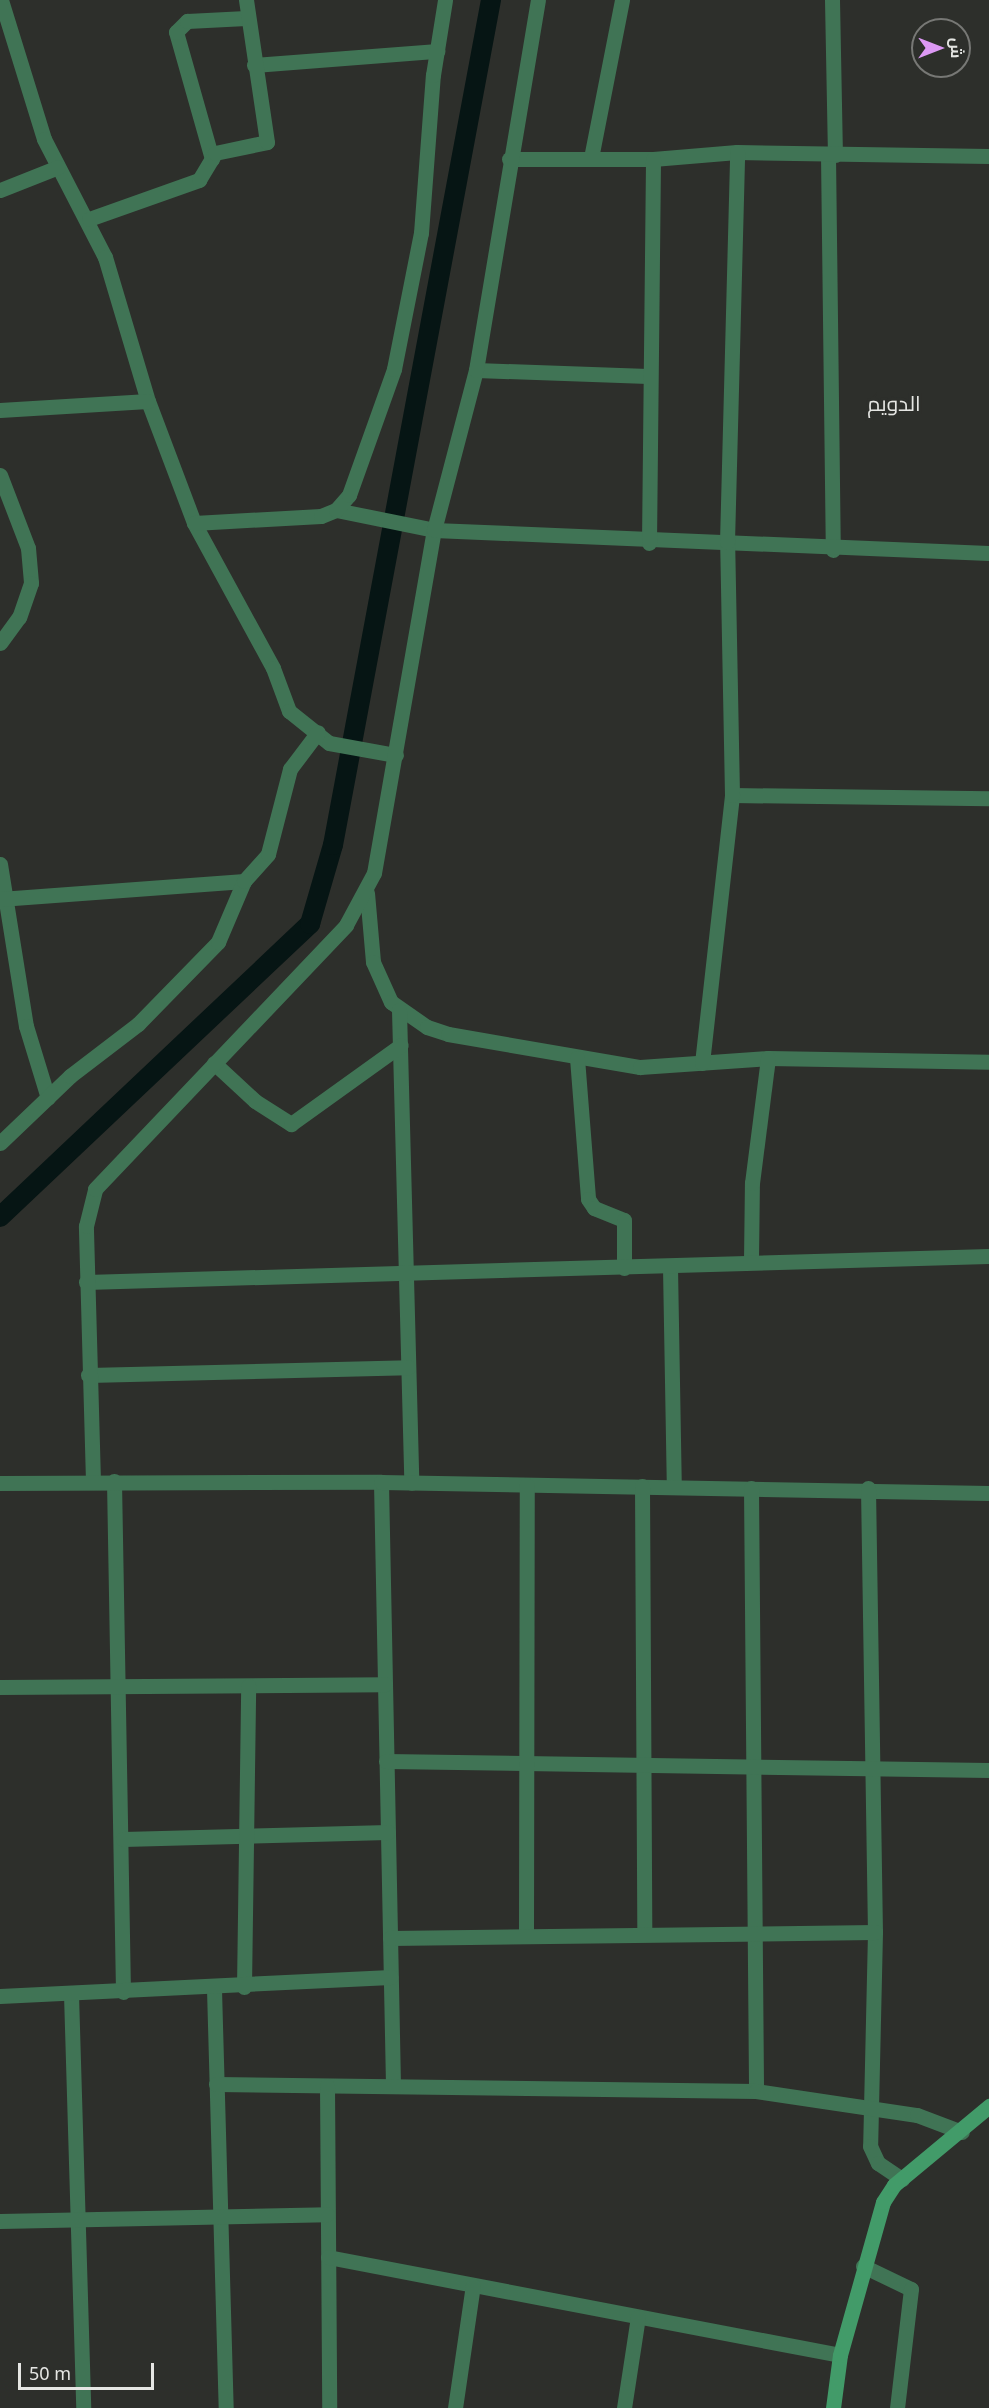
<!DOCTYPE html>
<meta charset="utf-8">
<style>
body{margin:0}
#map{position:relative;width:989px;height:2408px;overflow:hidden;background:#2d2f2b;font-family:"Noto Sans",Cairo,sans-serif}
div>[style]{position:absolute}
.canal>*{height:20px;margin:-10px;padding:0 10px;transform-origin:10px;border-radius:10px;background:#061514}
.street>*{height:15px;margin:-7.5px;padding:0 7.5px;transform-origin:7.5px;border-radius:7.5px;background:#407455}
.secondary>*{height:15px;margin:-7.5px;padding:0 7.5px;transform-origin:7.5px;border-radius:7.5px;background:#429b69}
span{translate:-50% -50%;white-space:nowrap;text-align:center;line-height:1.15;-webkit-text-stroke:6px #2d2f2b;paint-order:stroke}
.quarter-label{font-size:21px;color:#e5e6e3}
.north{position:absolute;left:911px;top:18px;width:60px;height:60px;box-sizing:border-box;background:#2d2f2b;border:2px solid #777875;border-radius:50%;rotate:90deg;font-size:16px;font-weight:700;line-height:24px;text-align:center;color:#e5e6e3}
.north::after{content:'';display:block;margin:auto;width:21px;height:27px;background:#dc99f4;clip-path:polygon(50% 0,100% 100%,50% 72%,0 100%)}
.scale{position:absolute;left:18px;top:2363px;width:136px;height:27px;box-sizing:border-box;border:3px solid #e5e6e3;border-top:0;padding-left:8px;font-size:18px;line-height:21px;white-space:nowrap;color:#e5e6e3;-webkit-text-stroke:4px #2d2f2b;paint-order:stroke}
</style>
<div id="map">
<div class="canal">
<div style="left:0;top:1217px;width:427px;rotate:-43.4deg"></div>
<div style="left:310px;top:924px;width:82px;rotate:-73.8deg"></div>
<div style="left:333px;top:845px;width:860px;rotate:-79.41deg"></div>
</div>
<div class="street">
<div style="left:1px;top:0;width:145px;rotate:72.8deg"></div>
<div style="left:44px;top:139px;width:133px;rotate:62.7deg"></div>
<div style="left:105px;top:257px;width:150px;rotate:73.4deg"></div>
<div style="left:148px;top:401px;width:130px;rotate:69.3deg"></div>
<div style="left:194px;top:523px;width:165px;rotate:61.4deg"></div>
<div style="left:273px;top:668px;width:46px;rotate:69.6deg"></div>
<div style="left:289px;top:711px;width:51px;rotate:38.7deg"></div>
<div style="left:329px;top:743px;width:68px;rotate:10.2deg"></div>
<div style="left:832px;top:0;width:155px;rotate:88.9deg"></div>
<div style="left:254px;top:65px;width:184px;rotate:-4.4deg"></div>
<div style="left:828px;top:155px;width:395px;rotate:89.3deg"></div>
<div style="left:591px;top:158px;width:161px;rotate:-78.9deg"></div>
<div style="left:212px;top:159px;width:132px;rotate:-105.8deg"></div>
<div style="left:176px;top:32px;width:16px;rotate:-45deg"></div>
<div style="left:187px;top:21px;width:59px;rotate:-2.9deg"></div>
<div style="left:509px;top:159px;width:144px"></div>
<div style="left:653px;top:159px;width:84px;rotate:-4.8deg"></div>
<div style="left:737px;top:152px;width:252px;rotate:0.9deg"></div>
<div style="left:0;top:190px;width:62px;rotate:-21.6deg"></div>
<div style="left:89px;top:219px;width:117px;rotate:-19.5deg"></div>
<div style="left:199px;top:180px;width:31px;rotate:-59deg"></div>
<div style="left:215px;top:153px;width:53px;rotate:-11.9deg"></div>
<div style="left:267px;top:142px;width:144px;rotate:-98.4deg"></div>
<div style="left:476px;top:370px;width:172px;rotate:2deg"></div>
<div style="left:0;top:410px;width:148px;rotate:-3.5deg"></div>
<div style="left:0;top:475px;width:78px;rotate:69deg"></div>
<div style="left:28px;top:548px;width:35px;rotate:85deg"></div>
<div style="left:31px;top:583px;width:36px;rotate:109deg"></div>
<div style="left:19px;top:617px;width:32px;rotate:126deg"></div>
<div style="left:336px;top:510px;width:100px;rotate:11.5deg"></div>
<div style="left:434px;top:530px;width:555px;rotate:2.37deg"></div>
<div style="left:194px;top:523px;width:127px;rotate:-3.2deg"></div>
<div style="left:321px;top:516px;width:16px;rotate:-22deg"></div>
<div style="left:336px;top:510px;width:20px;rotate:-49deg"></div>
<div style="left:349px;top:495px;width:134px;rotate:-70.3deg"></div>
<div style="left:394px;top:369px;width:139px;rotate:-78.8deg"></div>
<div style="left:421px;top:233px;width:158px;rotate:-85.7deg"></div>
<div style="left:433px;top:75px;width:76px;rotate:-80.9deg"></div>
<div style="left:649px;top:543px;width:384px;rotate:-89.4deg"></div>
<div style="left:732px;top:795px;width:257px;rotate:0.7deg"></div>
<div style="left:0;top:864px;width:164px;rotate:80.9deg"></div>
<div style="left:26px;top:1026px;width:75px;rotate:73deg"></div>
<div style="left:367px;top:893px;width:69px;rotate:85deg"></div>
<div style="left:373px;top:962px;width:44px;rotate:65.8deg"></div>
<div style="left:391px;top:1002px;width:44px;rotate:34.8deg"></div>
<div style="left:427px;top:1027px;width:22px;rotate:18deg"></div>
<div style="left:448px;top:1034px;width:195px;rotate:9.8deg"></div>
<div style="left:640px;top:1067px;width:128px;rotate:-4deg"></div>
<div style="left:768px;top:1058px;width:221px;rotate:1deg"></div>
<div style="left:0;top:899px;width:245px;rotate:-4.2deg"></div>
<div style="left:399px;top:1010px;width:473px;rotate:88.5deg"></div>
<div style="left:577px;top:1058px;width:141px;rotate:85.5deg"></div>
<div style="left:588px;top:1199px;width:11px;rotate:56deg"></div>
<div style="left:594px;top:1208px;width:32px;rotate:22deg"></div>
<div style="left:624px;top:1220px;width:48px;rotate:90deg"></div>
<div style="left:214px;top:1063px;width:56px;rotate:42.8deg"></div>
<div style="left:255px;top:1101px;width:43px;rotate:32.6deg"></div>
<div style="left:291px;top:1124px;width:135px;rotate:-35.7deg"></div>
<div style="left:702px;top:1063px;width:270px;rotate:-83.6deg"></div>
<div style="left:732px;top:795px;width:253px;rotate:-91.1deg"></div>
<div style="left:727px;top:542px;width:390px;rotate:-88.5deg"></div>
<div style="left:0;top:1143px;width:97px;rotate:-43.7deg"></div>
<div style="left:70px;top:1076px;width:86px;rotate:-37.4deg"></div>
<div style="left:138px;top:1024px;width:115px;rotate:-45.7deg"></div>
<div style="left:218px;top:942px;width:66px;rotate:-66.9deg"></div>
<div style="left:244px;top:881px;width:36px;rotate:-48deg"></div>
<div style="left:268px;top:854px;width:88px;rotate:-75.5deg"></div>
<div style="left:290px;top:769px;width:46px;rotate:-52.9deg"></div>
<div style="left:751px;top:1260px;width:77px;rotate:-89.3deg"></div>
<div style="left:752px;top:1183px;width:126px;rotate:-82.7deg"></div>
<div style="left:670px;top:1267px;width:219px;rotate:89deg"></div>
<div style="left:86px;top:1282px;width:903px;rotate:-1.65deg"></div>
<div style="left:88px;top:1375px;width:320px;rotate:-1.4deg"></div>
<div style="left:93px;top:1481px;width:255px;rotate:-91.6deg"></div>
<div style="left:86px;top:1226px;width:38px;rotate:-76deg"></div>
<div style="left:95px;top:1189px;width:364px;rotate:-46.4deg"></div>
<div style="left:346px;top:925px;width:59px;rotate:-61.7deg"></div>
<div style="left:374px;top:873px;width:348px;rotate:-80.1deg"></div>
<div style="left:434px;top:530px;width:165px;rotate:-75.3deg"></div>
<div style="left:476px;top:370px;width:375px;rotate:-80.5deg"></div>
<div style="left:114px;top:1481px;width:511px;rotate:88.99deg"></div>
<div style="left:381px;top:1482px;width:604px;rotate:88.86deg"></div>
<div style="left:0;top:1483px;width:381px;rotate:-0.2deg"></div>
<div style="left:381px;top:1482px;width:608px;rotate:1.04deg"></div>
<div style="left:642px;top:1486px;width:448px;rotate:89.7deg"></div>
<div style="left:751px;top:1488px;width:603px;rotate:89.52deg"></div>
<div style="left:868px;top:1488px;width:444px;rotate:89.1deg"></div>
<div style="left:875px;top:1932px;width:214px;rotate:91.3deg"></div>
<div style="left:870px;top:2146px;width:19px;rotate:65deg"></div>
<div style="left:878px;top:2163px;width:29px;rotate:34deg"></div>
<div style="left:0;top:1687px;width:385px;rotate:-0.4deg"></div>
<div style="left:386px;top:1761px;width:603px;rotate:0.86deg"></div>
<div style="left:123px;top:1839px;width:265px;rotate:-1.5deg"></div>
<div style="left:526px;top:1934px;width:449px;rotate:-89.9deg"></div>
<div style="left:390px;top:1938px;width:485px;rotate:-0.7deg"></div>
<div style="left:244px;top:1987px;width:301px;rotate:-89.2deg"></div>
<div style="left:214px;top:1989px;width:419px;rotate:88.4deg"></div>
<div style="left:71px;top:1994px;width:414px;rotate:88.3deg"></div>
<div style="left:0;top:1996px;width:391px;rotate:-2.8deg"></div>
<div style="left:216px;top:2084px;width:540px;rotate:0.74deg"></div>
<div style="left:756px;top:2091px;width:163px;rotate:8.5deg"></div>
<div style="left:917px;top:2115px;width:48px;rotate:20.7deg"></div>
<div style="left:327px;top:2086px;width:322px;rotate:89.6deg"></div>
<div style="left:0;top:2221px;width:327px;rotate:-1.2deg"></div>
<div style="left:328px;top:2257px;width:521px;rotate:10.84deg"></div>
<div style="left:863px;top:2266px;width:53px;rotate:25.6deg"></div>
<div style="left:911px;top:2289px;width:120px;rotate:96.7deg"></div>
<div style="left:455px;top:2408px;width:124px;rotate:-81.7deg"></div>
<div style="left:624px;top:2408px;width:92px;rotate:-81.3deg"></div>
</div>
<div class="secondary">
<div style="left:833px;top:2408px;width:53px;rotate:-82.5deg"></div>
<div style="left:840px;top:2355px;width:159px;rotate:-74.3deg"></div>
<div style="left:883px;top:2202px;width:20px;rotate:-57deg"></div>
<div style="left:894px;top:2185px;width:124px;rotate:-39.7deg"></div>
</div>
<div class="quarter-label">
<span style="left:894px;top:403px">الدويم</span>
</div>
<div class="north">ش</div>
<div class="scale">50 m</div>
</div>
